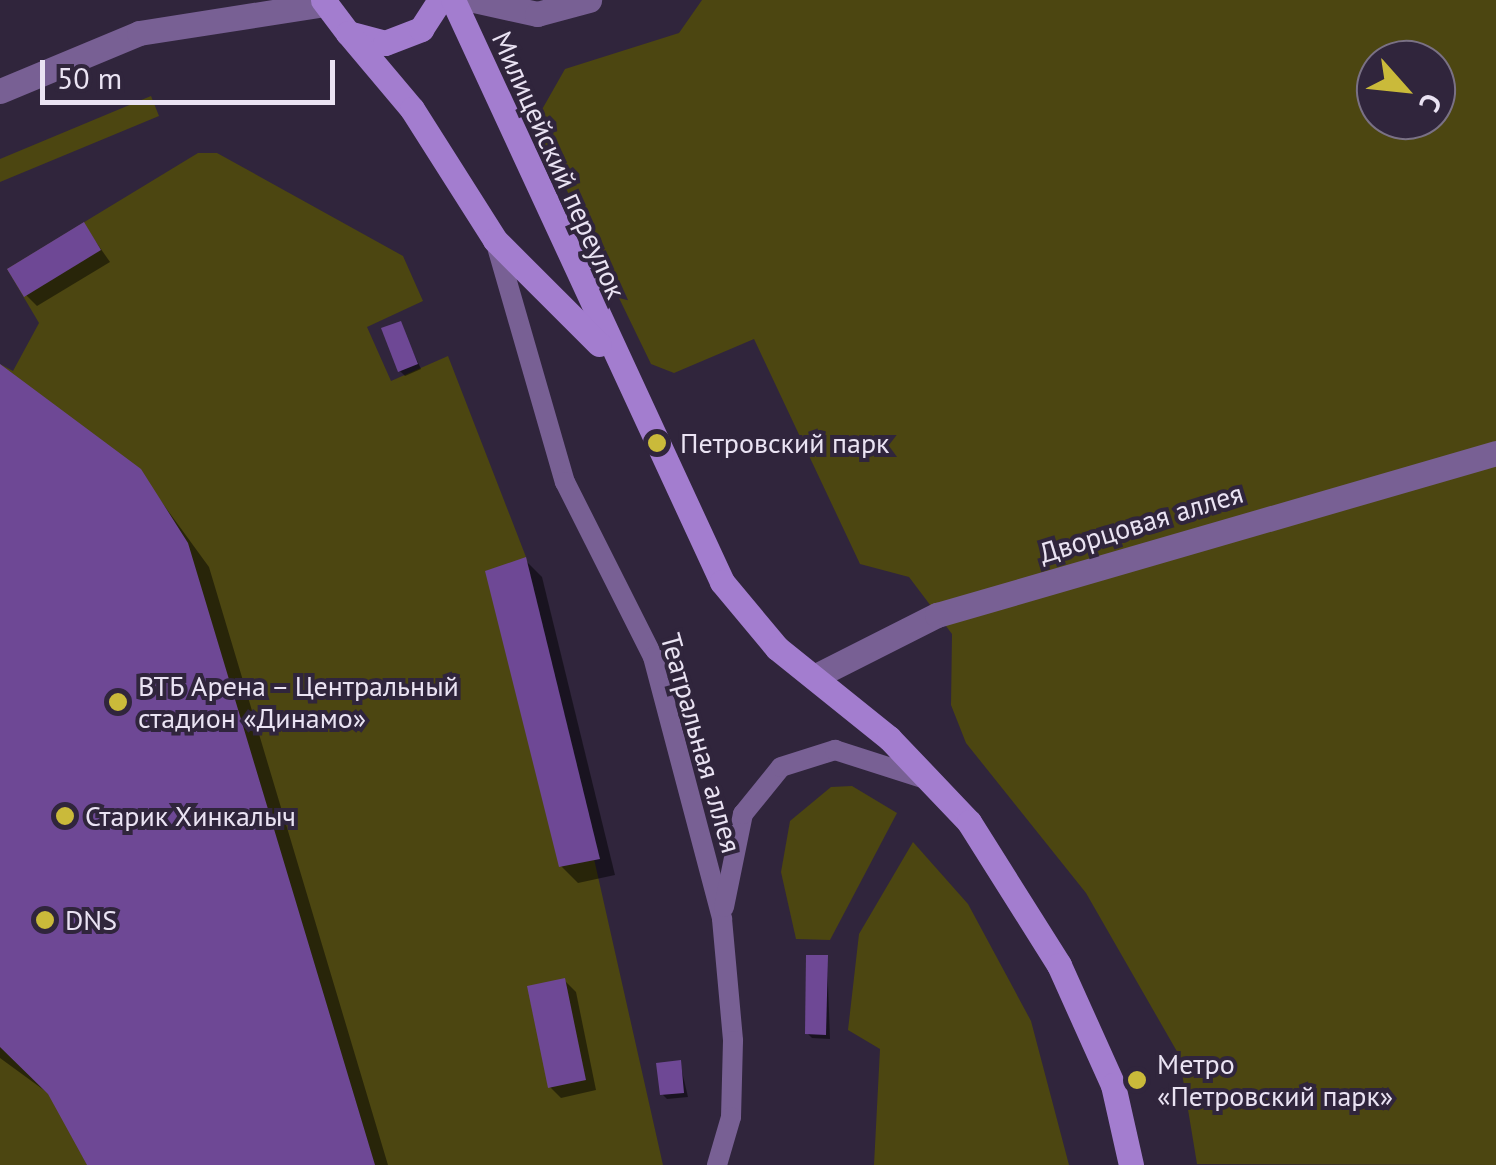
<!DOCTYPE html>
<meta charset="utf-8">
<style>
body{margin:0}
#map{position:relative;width:1496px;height:1165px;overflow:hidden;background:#30253c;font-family:"PT Sans",sans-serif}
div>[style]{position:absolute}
.green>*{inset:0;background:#4c4611}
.shadow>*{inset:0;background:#0007}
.building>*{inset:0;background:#6e4895}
.lane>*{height:20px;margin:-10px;padding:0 10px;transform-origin:10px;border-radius:10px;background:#786094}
.street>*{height:25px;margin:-12.5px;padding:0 12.5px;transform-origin:12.5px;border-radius:12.5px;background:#786094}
.secondary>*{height:25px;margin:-12.5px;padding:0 12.5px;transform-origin:12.5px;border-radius:12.5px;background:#a37dcf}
.dots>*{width:28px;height:28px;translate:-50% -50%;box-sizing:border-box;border:5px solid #30253c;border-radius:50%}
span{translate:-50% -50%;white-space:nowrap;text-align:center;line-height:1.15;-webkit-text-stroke:8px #30253c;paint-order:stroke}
.street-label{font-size:28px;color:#eae3f3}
.poi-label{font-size:28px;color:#eae3f3}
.left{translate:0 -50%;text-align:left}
.north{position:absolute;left:1356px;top:40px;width:100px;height:100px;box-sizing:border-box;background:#30253c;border:2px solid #7a7185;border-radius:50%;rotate:117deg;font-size:28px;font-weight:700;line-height:40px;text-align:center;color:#eae3f3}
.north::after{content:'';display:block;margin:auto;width:35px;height:45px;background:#caba3a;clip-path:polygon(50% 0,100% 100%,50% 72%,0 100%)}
.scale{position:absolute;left:40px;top:60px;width:295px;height:45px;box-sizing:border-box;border:5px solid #eae3f3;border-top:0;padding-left:12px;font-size:30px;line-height:35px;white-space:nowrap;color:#eae3f3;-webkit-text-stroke:8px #30253c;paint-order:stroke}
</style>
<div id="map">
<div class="green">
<div style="clip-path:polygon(evenodd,702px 0,1496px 0,1496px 1165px,1197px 1164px,1179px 1055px,1086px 893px,966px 743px,951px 705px,952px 634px,909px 577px,860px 564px,754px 339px,674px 373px,651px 364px,542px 139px,540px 113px,565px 69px,679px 33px,702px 0,1376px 60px,1436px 60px,1436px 120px,1376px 120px,1376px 60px)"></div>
<div style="clip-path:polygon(151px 96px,159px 116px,0 182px,0 159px)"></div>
<div style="clip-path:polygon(198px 153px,217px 153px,403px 256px,423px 301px,367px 327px,391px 381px,448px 356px,526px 557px,663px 1165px,0 1165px,0 364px,13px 371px,39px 323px,7px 269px)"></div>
<div style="clip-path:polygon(852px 786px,897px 813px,830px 940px,796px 939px,781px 872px,790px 821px,831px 787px)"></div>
<div style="clip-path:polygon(913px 842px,968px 904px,1031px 1021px,1069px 1165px,874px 1165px,880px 1049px,848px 1030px,859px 934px)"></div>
</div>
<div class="shadow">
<div style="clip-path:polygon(84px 225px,110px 262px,37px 306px,26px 295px)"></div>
<div style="clip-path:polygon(400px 324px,421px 369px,405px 376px,400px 371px)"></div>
<div style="clip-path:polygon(0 366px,139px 471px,209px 567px,388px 1165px,88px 1165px,52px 1096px,0 1058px)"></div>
<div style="clip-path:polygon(525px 560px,542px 577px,615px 875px,578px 883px,561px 866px)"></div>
<div style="clip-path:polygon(827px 958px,830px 1039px,812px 1038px,807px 1033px)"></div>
<div style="clip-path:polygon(565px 981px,576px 992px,596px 1090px,561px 1098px,550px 1087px)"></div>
<div style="clip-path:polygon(680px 1063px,688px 1097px,667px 1099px,662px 1094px)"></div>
</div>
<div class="building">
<div style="clip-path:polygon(84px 222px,101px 250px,24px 297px,7px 269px)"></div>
<div style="clip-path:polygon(401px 321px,418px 364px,398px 372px,381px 328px)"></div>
<div style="clip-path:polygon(0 364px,141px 469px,188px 543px,375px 1165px,87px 1165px,48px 1094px,0 1047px)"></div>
<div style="clip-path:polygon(526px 557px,600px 859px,559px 867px,485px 571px)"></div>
<div style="clip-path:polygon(806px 955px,828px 955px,826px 1035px,805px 1034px)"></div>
<div style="clip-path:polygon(565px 978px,586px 1080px,548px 1088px,527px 986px)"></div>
<div style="clip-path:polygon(681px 1060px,684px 1093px,660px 1095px,656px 1063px)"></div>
</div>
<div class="lane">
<div style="left:495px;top:240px;width:252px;rotate:73.9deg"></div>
<div style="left:565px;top:482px;width:196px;rotate:63.3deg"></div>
<div style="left:653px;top:657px;width:271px;rotate:75.2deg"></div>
<div style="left:722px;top:919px;width:122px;rotate:84.8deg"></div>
<div style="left:733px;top:1041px;width:76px;rotate:91.5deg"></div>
<div style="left:731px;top:1117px;width:50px;rotate:106.3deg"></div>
<div style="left:724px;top:907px;width:95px;rotate:-78.5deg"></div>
<div style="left:743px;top:814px;width:60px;rotate:-51deg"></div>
<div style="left:781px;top:767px;width:57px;rotate:-17.5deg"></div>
<div style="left:835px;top:750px;width:91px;rotate:17.8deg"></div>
</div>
<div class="street">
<div style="left:474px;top:0;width:65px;rotate:12.5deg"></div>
<div style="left:537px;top:14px;width:54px;rotate:-15.1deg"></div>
<div style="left:0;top:91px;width:151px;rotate:-22.6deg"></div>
<div style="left:139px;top:33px;width:187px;rotate:-8.9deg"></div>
<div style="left:814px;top:677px;width:138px;rotate:-26.8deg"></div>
<div style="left:937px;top:615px;width:582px;rotate:-16.16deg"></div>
</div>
<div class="secondary">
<div style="left:323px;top:0;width:41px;rotate:52.9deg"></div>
<div style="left:348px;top:33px;width:38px;rotate:15deg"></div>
<div style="left:385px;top:43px;width:39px;rotate:-21deg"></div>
<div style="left:421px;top:29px;width:35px;rotate:-57deg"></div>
<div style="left:453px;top:0;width:641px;rotate:65.19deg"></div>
<div style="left:722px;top:582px;width:86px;rotate:50.2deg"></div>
<div style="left:777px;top:648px;width:144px;rotate:38.8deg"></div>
<div style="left:889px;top:738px;width:116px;rotate:46.4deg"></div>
<div style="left:969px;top:822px;width:169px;rotate:57.8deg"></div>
<div style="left:1059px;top:965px;width:132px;rotate:65.8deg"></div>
<div style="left:1113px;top:1085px;width:82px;rotate:77.3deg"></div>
<div style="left:348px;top:33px;width:99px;rotate:49.9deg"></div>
<div style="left:412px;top:109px;width:155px;rotate:57.6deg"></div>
<div style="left:495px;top:240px;width:147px;rotate:45deg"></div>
</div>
<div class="dots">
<div style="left:657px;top:443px;background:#caba3a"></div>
<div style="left:118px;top:702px;background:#caba3a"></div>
<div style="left:65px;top:816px;background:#caba3a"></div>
<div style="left:45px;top:920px;background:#caba3a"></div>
<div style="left:1137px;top:1080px;background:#caba3a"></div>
</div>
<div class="street-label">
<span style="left:559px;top:165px;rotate:66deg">Милицейский переулок</span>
<span style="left:1141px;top:523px;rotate:-17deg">Дворцовая аллея</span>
<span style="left:701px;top:743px;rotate:74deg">Театральная аллея</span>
</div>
<div class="poi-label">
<span class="left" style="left:680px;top:443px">Петровский парк</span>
<span class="left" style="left:138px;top:702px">ВТБ Арена – Центральный<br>стадион «Динамо»</span>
<span class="left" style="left:85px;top:816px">Старик Хинкалыч</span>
<span class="left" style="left:65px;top:920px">DNS</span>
<span class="left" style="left:1157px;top:1080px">Метро<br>«Петровский парк»</span>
</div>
<div class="north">С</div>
<div class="scale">50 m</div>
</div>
